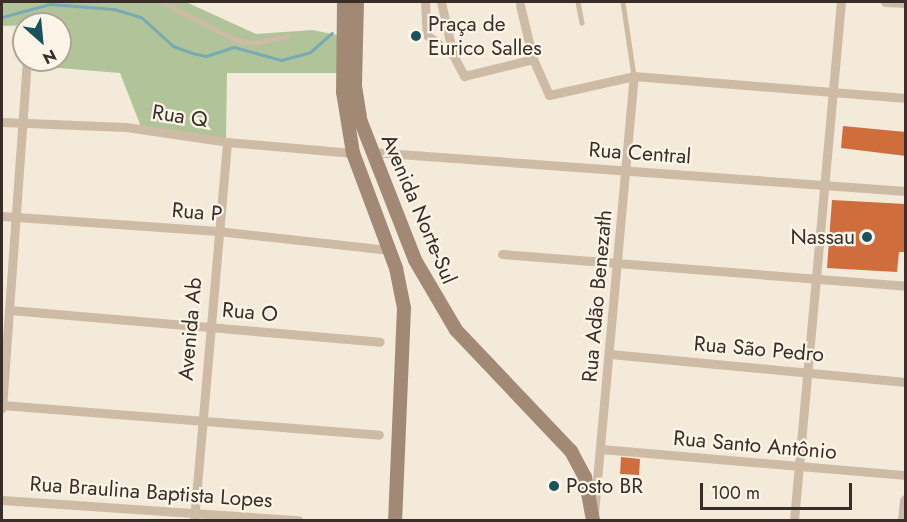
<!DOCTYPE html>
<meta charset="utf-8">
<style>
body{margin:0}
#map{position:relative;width:907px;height:522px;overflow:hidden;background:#f4eada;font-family:Jost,sans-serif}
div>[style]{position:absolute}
.green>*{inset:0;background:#b1c499}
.stream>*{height:3px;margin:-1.5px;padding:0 1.5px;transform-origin:1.5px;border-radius:1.5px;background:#77abb3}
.building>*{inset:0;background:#d06d3c}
.service>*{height:4.5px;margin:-2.25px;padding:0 2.25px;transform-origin:2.25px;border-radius:2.25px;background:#cdbba5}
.minor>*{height:9px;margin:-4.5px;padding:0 4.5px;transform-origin:4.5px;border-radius:4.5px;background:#cdbba5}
.tertiary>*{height:12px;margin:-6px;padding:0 6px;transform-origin:6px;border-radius:6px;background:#cdbba5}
.secondary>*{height:14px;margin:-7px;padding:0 7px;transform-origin:7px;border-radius:7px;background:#a18976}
.dots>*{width:16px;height:16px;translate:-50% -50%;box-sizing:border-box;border:3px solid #fbf4e7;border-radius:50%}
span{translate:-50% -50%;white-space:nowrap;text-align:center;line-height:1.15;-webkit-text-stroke:4.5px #fbf4e7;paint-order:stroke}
.poi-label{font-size:21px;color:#382e27}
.left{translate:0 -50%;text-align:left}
.right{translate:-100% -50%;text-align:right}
.street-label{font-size:21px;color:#382e27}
.frame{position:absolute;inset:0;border:3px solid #382e27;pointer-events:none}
.north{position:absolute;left:12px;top:12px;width:60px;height:60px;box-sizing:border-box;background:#fbf4e7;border:2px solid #ada59a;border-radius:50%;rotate:153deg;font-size:16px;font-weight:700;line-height:24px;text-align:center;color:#382e27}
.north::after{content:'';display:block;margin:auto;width:21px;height:27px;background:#19525d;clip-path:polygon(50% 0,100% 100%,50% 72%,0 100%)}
.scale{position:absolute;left:700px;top:483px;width:152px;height:27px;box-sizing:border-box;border:3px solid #382e27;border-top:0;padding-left:8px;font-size:18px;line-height:21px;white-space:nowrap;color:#382e27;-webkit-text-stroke:4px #fbf4e7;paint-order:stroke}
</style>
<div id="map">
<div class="green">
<div style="clip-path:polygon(3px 2px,186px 2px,256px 34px,312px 30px,337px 35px,338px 73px,227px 73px,226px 139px,143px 132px,120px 73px,47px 67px,44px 60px,60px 60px,60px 24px,2px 26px)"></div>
</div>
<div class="stream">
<div style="left:2px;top:17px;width:50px;rotate:-15.2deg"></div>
<div style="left:50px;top:4px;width:64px;rotate:4.5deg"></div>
<div style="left:114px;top:9px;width:28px;rotate:17deg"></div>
<div style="left:141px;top:17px;width:43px;rotate:42.2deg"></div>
<div style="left:173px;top:46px;width:20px;rotate:20deg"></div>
<div style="left:192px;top:53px;width:14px;rotate:12deg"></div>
<div style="left:206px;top:56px;width:29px;rotate:-18deg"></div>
<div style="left:234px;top:47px;width:49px;rotate:15.5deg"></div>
<div style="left:281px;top:60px;width:30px;rotate:-15deg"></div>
<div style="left:310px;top:52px;width:29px;rotate:-41deg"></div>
</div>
<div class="building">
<div style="clip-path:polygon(843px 126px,906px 132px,906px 156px,841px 148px)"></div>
<div style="clip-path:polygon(832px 200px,905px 204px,906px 252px,899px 252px,897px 272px,827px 268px)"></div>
<div style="clip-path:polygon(621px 457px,640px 459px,639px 475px,620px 474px)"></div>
</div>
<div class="service">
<div style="left:162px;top:2px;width:83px;rotate:27.2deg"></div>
<div style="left:236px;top:40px;width:18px;rotate:9deg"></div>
<div style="left:254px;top:43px;width:34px;rotate:-12deg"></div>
<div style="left:578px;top:2px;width:21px;rotate:79deg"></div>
<div style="left:623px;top:2px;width:75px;rotate:81.5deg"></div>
</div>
<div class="minor">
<div style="left:425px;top:2px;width:33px;rotate:87deg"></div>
<div style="left:427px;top:35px;width:33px;rotate:38deg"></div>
<div style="left:453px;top:55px;width:24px;rotate:62deg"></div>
<div style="left:464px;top:76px;width:71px;rotate:-13.8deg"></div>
<div style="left:441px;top:2px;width:54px;rotate:77.2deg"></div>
<div style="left:885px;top:2px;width:21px;rotate:3deg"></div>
<div style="left:520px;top:5px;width:56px;rotate:76.5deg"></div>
<div style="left:533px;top:59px;width:39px;rotate:66deg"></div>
<div style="left:549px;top:95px;width:87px;rotate:-12.6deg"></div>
<div style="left:634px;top:76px;width:273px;rotate:4.6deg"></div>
<div style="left:2px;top:122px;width:124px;rotate:2.3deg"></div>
<div style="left:126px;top:127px;width:102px;rotate:8.4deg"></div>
<div style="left:227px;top:142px;width:126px;rotate:5deg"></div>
<div style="left:371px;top:152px;width:536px;rotate:4.17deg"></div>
<div style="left:2px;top:216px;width:216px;rotate:4deg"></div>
<div style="left:217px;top:231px;width:172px;rotate:6.3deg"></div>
<div style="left:502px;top:254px;width:405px;rotate:4.5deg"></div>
<div style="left:10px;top:310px;width:371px;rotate:4.9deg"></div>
<div style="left:610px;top:354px;width:297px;rotate:5.4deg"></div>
<div style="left:2px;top:405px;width:378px;rotate:4.5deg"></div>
<div style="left:2px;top:408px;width:349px;rotate:-85.9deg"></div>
<div style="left:601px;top:449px;width:306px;rotate:4.9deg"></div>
<div style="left:2px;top:500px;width:297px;rotate:3.9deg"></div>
<div style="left:594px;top:513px;width:439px;rotate:-84.8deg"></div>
<div style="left:194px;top:520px;width:379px;rotate:-85deg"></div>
<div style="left:794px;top:520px;width:520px;rotate:-84.82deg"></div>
</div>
<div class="tertiary">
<div style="left:904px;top:520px;width:19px;rotate:-84deg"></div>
</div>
<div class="secondary">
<div style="left:344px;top:2px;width:90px;rotate:90.6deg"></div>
<div style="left:343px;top:92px;width:62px;rotate:80.7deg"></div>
<div style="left:353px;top:153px;width:123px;rotate:69.5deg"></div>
<div style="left:396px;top:268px;width:41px;rotate:78.7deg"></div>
<div style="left:404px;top:308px;width:212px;rotate:92.4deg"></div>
<div style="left:357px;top:2px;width:84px;rotate:91.4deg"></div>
<div style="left:355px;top:86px;width:36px;rotate:81deg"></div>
<div style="left:361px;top:122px;width:148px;rotate:68.6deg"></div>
<div style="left:415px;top:260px;width:81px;rotate:59.6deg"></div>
<div style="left:456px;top:330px;width:167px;rotate:46.5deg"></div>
<div style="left:571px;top:451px;width:30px;rotate:62deg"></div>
<div style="left:585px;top:477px;width:44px;rotate:79.5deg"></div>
</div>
<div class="dots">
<div style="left:416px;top:36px;background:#19525d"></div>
<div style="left:867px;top:237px;background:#19525d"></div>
<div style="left:554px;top:486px;background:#19525d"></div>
</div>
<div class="poi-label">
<span class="left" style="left:428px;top:36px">Praça de<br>Eurico Salles</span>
<span class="right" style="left:855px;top:237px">Nassau</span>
<span class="left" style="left:566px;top:486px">Posto BR</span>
</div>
<div class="street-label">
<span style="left:180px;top:116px;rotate:9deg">Rua Q</span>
<span style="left:640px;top:153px;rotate:4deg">Rua Central</span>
<span style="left:419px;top:209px;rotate:67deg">Avenida Norte-Sul</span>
<span style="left:197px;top:212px;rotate:5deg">Rua P</span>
<span style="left:597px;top:296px;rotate:-85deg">Rua Adão Benezath</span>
<span style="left:250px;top:312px;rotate:5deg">Rua O</span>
<span style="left:190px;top:329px;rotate:-85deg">Avenida Ab</span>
<span style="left:759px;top:349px;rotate:5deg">Rua São Pedro</span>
<span style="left:755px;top:445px;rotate:5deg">Rua Santo Antônio</span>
<span style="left:151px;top:492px;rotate:4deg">Rua Braulina Baptista Lopes</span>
</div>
<div class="frame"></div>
<div class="north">N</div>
<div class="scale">100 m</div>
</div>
